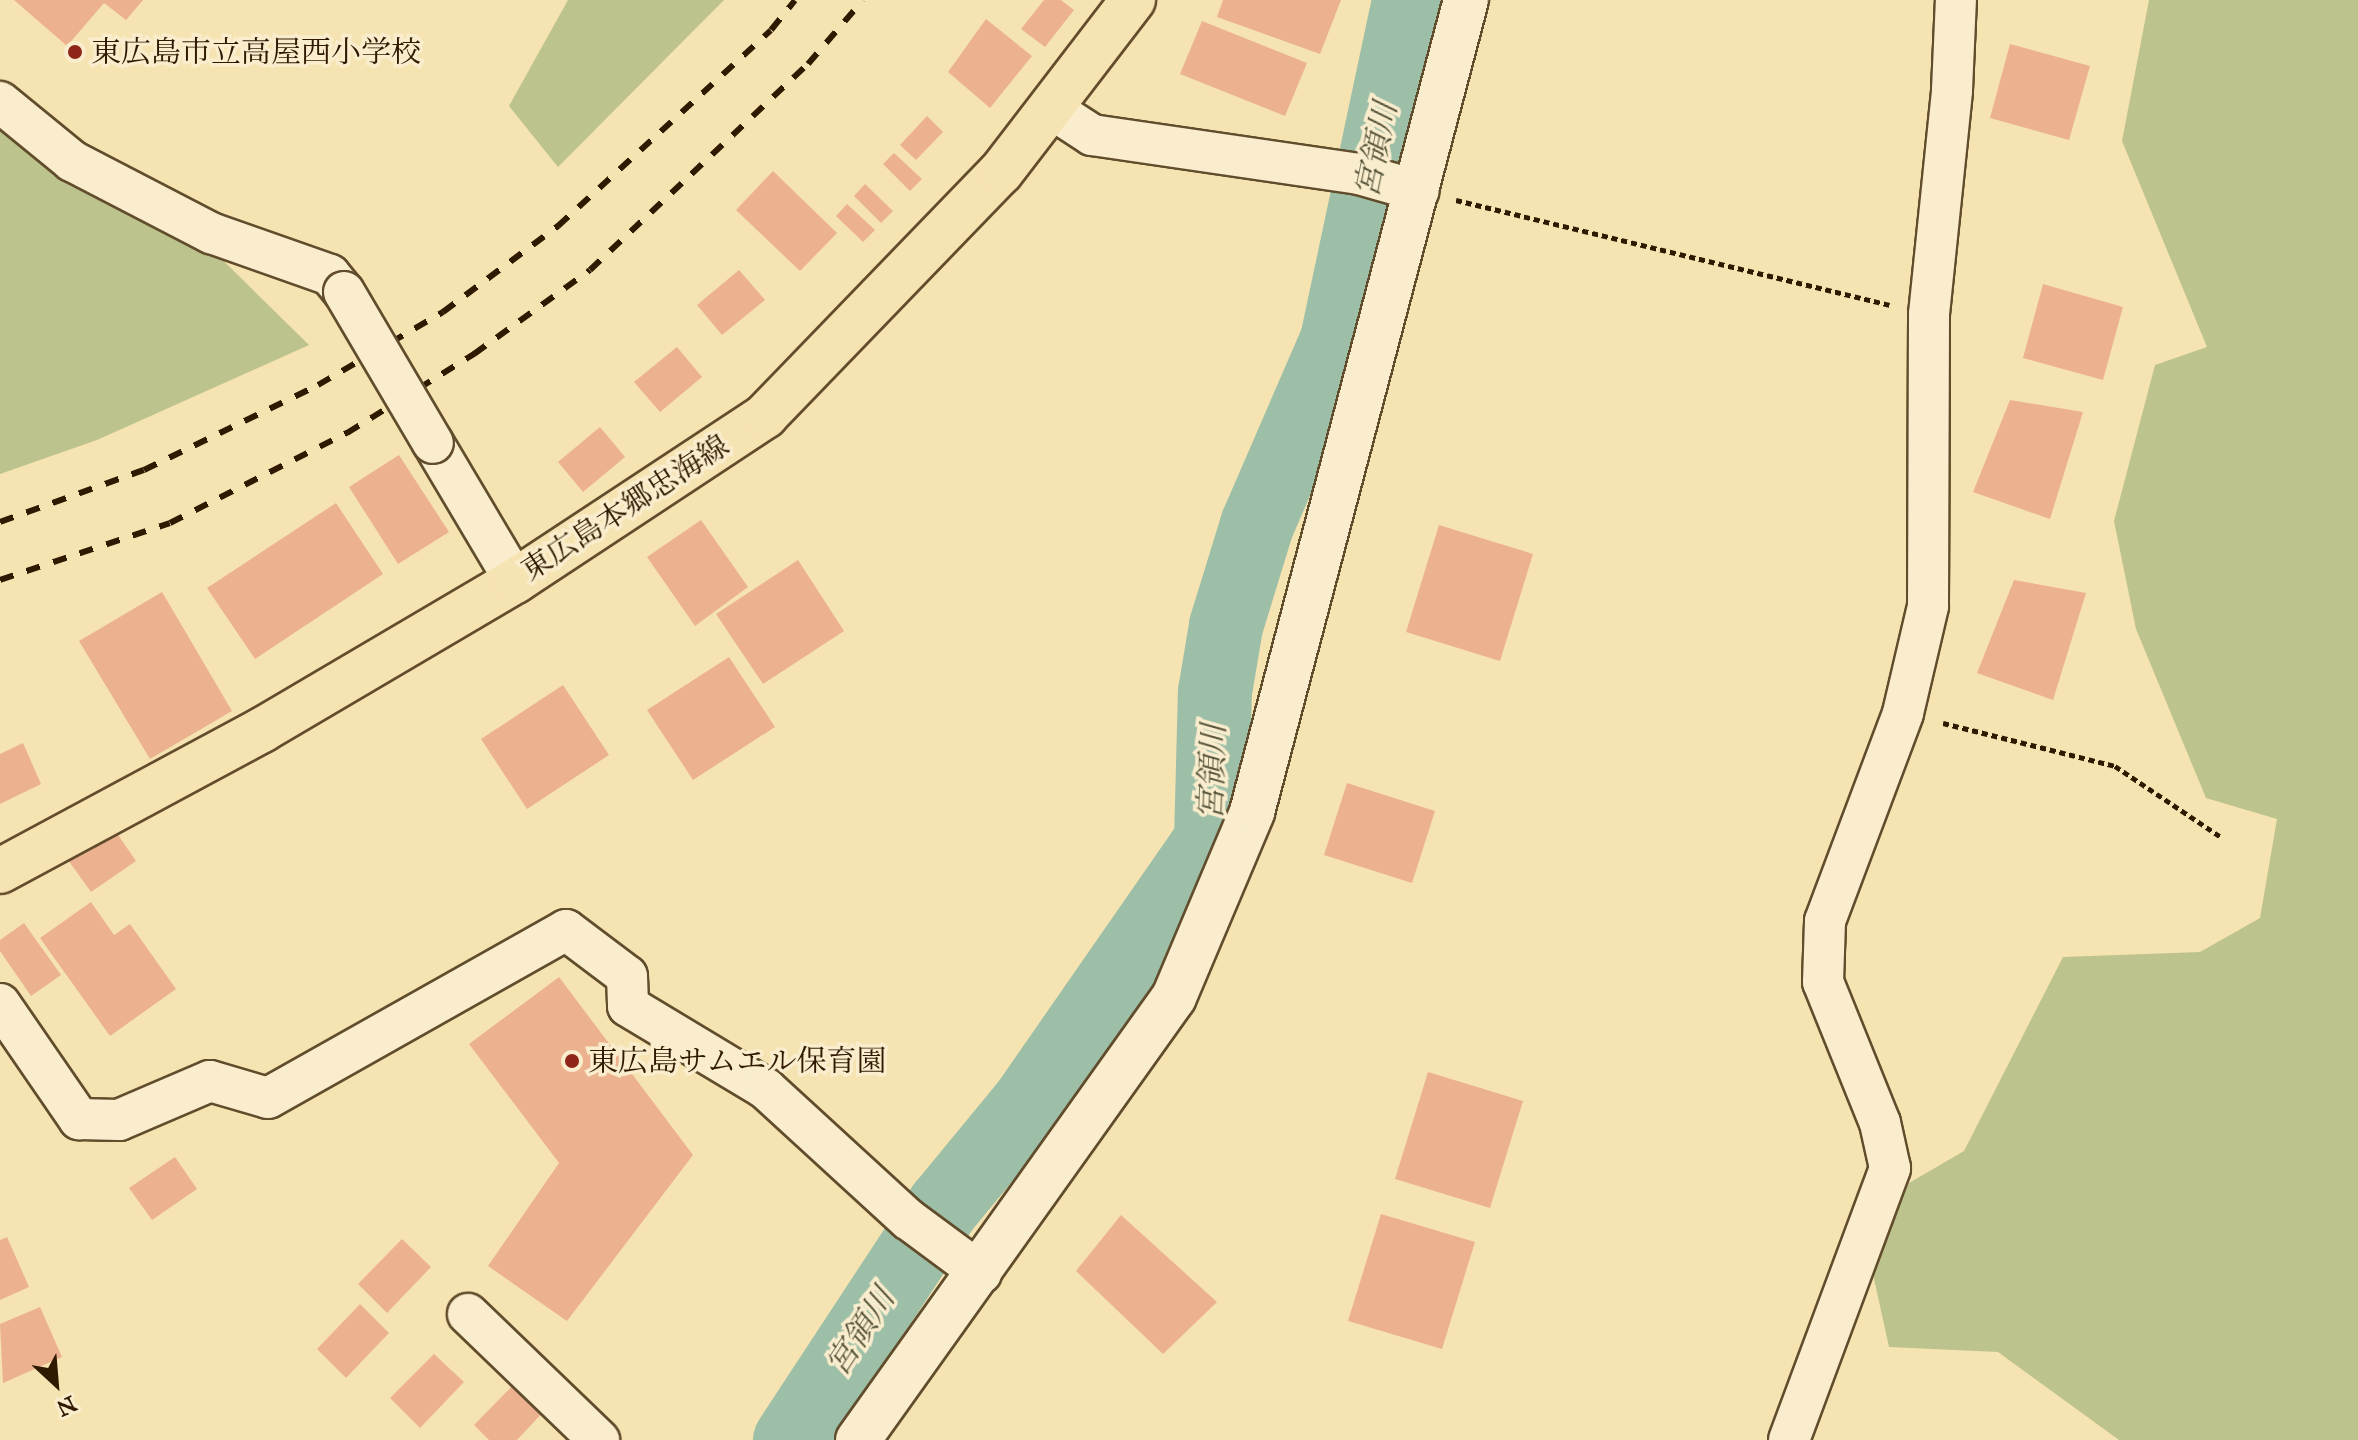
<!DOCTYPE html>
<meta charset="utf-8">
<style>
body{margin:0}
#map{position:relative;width:2358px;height:1440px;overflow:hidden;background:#f6e3b2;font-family:"IM FELL Great Primer","Noto Serif JP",serif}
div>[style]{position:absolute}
.green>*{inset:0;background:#bdc38c}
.river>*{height:74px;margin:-37px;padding:0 37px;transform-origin:37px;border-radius:37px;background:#9ebfa7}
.building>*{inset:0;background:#ecb28f}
.path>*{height:5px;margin-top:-2.5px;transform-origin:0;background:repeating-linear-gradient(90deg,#2f1900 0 6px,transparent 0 10px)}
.roads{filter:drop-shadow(2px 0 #614c2c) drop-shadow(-2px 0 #614c2c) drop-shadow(0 2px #614c2c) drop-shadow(0 -2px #614c2c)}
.street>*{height:40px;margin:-20px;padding:0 20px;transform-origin:20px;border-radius:20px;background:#f9edcd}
.secondary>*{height:44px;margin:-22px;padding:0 22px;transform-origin:22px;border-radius:22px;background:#f9edcd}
.primary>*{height:44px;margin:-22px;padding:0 22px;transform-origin:22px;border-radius:22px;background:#f6e3b2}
.rail>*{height:6px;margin-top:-3px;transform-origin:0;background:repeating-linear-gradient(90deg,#2f1900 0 14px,transparent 0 28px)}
.bridges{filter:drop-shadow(2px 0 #614c2c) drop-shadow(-2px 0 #614c2c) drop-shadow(0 2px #614c2c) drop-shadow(0 -2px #614c2c)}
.street-bridge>*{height:40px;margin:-20px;padding:0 20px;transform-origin:20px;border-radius:20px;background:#f9edcd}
.dots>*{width:22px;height:22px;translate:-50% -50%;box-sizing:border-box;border:4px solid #f9edcd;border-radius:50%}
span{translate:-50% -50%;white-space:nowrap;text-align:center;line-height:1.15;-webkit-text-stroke:7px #f9edcd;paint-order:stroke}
.poi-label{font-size:30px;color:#2f1900}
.left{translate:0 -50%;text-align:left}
.street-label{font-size:30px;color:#2f1900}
.water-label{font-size:32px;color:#56533a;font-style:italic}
.north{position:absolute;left:16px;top:1344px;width:80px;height:80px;-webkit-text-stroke:6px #f9edcd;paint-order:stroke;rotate:154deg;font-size:22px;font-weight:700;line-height:32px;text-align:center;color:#2f1900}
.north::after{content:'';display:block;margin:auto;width:28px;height:36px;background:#2f1900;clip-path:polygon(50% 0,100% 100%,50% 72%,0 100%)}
</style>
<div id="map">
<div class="green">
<div style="clip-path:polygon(568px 0,724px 0,558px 167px,509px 106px)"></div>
<div style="clip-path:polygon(2149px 0,2358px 0,2358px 1440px,2119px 1440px,1998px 1352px,1889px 1347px,1871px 1265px,1909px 1183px,1964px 1151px,2063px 957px,2200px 952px,2260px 918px,2277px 819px,2206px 798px,2136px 629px,2114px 521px,2155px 365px,2207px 347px,2122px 141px)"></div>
<div style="clip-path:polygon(0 102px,186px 224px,309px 345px,97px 440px,0 474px)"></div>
</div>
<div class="river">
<div style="left:790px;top:1440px;width:280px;rotate:-56.7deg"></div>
<div style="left:944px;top:1206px;width:132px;rotate:-50.5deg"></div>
<div style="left:1028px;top:1104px;width:320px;rotate:-55.2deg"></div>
<div style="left:1211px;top:841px;width:149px;rotate:-88.5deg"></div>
<div style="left:1215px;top:692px;width:67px;rotate:-80.5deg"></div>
<div style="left:1226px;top:626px;width:106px;rotate:-72.9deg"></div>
<div style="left:1257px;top:525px;width:202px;rotate:-66.6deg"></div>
<div style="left:1337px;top:340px;width:348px;rotate:-78deg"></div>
</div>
<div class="building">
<div style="clip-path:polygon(14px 0,143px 0,126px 20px,104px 3px,67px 46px)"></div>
<div style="clip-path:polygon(1044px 0,1061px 0,1074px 10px,1045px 47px,1021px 29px)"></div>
<div style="clip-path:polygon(1223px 0,1341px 0,1320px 54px,1217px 17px)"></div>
<div style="clip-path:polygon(986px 19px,1032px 56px,990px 108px,948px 72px)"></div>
<div style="clip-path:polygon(1202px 21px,1307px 63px,1285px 116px,1180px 74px)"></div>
<div style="clip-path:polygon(2010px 44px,2090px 66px,2069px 140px,1990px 118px)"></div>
<div style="clip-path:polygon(927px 116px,943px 132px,916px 160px,900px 145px)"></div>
<div style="clip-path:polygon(894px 153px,922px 179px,910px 191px,883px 164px)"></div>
<div style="clip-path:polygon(773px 171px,837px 233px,800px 271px,736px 210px)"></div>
<div style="clip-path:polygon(865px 184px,893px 211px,881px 223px,854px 196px)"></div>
<div style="clip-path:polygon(847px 204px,875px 230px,863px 242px,836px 216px)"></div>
<div style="clip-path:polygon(739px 270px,765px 300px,722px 335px,697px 305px)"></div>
<div style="clip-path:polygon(2043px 284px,2123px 307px,2103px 380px,2023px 358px)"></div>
<div style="clip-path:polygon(677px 347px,702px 377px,660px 412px,634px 382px)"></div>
<div style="clip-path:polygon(2010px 400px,2083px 412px,2050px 519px,1973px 492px)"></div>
<div style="clip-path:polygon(600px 427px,625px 457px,583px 492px,558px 462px)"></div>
<div style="clip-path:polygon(399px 455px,449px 532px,398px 564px,349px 487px)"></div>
<div style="clip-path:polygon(336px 503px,383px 574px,255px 659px,207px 588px)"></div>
<div style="clip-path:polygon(701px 520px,748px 587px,695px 626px,647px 557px)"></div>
<div style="clip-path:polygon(1439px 525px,1533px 554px,1500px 661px,1406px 632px)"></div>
<div style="clip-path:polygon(798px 560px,844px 631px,763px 684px,716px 614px)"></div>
<div style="clip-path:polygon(2014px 580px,2086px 593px,2053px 700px,1977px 673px)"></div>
<div style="clip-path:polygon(162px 592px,232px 711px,150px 759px,79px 641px)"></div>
<div style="clip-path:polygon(729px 657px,775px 727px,693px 780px,647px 710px)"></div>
<div style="clip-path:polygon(563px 685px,609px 755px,527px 809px,481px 739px)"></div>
<div style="clip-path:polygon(23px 743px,41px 784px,0 804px,0 754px)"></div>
<div style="clip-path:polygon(1347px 783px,1435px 811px,1412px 883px,1324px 855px)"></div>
<div style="clip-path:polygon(114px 829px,136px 861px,91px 892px,68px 860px)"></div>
<div style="clip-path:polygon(91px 902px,114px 935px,130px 924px,176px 989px,110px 1036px,40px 938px)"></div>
<div style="clip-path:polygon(24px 923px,61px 975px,31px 996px,0 951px,0 940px)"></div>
<div style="clip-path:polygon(559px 977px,693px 1155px,567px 1321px,488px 1266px,559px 1163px,469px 1044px)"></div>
<div style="clip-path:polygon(1428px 1072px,1523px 1101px,1490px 1208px,1395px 1179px)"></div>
<div style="clip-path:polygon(175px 1157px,197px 1189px,152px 1220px,129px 1188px)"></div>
<div style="clip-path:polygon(1381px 1214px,1475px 1242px,1442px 1349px,1348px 1321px)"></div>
<div style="clip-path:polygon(1121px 1215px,1217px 1302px,1163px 1354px,1076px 1271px)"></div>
<div style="clip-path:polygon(7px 1237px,29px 1287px,0 1300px,0 1240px)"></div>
<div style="clip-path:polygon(402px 1239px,431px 1267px,387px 1313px,358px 1284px)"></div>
<div style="clip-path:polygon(360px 1304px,389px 1333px,346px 1378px,317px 1349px)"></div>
<div style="clip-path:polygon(40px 1307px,62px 1357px,3px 1383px,0 1324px)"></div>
<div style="clip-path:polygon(434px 1354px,464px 1382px,420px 1428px,390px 1398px)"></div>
<div style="clip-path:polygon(518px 1380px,547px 1408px,517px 1440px,489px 1440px,474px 1425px)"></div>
</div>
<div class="path">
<div style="left:1456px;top:200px;width:446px;rotate:13.6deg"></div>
<div style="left:1943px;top:723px;width:177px;rotate:14deg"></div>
<div style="left:2115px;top:766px;width:128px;rotate:33.8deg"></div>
</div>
<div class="roads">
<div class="street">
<div style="left:0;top:102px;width:93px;rotate:39.3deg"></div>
<div style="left:72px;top:161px;width:157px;rotate:27.4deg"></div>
<div style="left:211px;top:233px;width:126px;rotate:19.4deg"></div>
<div style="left:330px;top:275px;width:22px;rotate:51deg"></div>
<div style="left:1052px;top:109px;width:48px;rotate:33deg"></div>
<div style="left:1092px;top:135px;width:270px;rotate:8.3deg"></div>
<div style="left:1359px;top:174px;width:62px;rotate:15.8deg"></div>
<div style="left:433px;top:443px;width:161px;rotate:59.3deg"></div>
<div style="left:0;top:1004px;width:140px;rotate:55.5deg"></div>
<div style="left:79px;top:1119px;width:40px;rotate:1.4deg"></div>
<div style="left:119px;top:1120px;width:99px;rotate:-23.2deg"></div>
<div style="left:210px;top:1081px;width:60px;rotate:16.3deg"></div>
<div style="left:268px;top:1098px;width:342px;rotate:-29.4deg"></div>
<div style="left:566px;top:930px;width:76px;rotate:37deg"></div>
<div style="left:627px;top:976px;width:30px;rotate:88deg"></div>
<div style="left:628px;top:1006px;width:161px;rotate:31deg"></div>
<div style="left:766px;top:1089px;width:193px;rotate:42.5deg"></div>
<div style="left:908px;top:1219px;width:91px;rotate:36.5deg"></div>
<div style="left:468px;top:1314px;width:182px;rotate:43.9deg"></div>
<div style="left:1789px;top:1440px;width:290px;rotate:-69.6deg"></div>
<div style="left:1890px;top:1168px;width:46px;rotate:-102.5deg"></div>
<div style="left:1880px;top:1123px;width:152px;rotate:-112deg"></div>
<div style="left:1823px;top:982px;width:61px;rotate:-88.1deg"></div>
<div style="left:1825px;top:921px;width:222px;rotate:-69.4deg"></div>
<div style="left:1903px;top:713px;width:110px;rotate:-76.8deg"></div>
<div style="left:1928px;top:606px;width:292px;rotate:-89.8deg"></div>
<div style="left:1929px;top:314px;width:225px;rotate:-84.1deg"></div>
<div style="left:1952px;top:90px;width:90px;rotate:-87.5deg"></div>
</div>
<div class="secondary">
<div style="left:858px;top:1440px;width:544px;rotate:-54.5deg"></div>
<div style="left:1174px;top:997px;width:201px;rotate:-67.1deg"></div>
<div style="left:1252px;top:812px;width:840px;rotate:-75.24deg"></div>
</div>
<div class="primary">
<div style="left:0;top:871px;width:298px;rotate:-28.3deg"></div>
<div style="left:262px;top:730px;width:294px;rotate:-30.5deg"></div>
<div style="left:515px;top:581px;width:300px;rotate:-33.4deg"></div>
<div style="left:765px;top:416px;width:339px;rotate:-46deg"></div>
<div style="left:1001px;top:172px;width:217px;rotate:-52.5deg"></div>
</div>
</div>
<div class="rail">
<div style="left:0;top:522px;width:153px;rotate:-19.9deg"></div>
<div style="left:144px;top:470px;width:194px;rotate:-26deg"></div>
<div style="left:318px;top:385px;width:145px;rotate:-30.3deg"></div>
<div style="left:443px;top:312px;width:144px;rotate:-36.8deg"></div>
<div style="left:558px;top:226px;width:289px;rotate:-42.6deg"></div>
<div style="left:771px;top:30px;width:38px;rotate:-51deg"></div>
<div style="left:0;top:580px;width:179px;rotate:-18.5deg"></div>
<div style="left:170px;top:523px;width:199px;rotate:-27deg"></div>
<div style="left:347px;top:433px;width:150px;rotate:-31.9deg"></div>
<div style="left:474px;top:354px;width:143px;rotate:-35.9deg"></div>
<div style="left:590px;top:270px;width:300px;rotate:-43.4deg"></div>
<div style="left:808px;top:64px;width:84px;rotate:-49.3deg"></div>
</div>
<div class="bridges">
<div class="street-bridge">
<div style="left:344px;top:292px;width:175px;rotate:59.5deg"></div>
</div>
</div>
<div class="dots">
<div style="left:75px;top:52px;background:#8f2418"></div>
<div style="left:572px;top:1061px;background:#8f2418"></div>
</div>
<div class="poi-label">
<span class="left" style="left:91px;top:52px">東広島市立高屋西小学校</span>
<span class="left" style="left:588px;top:1061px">東広島サムエル保育園</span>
</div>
<div class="street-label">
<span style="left:625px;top:508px;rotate:-33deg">東広島本郷忠海線</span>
</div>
<div class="water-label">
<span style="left:1377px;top:150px;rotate:-78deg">宮領川</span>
<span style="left:1213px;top:772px;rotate:-88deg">宮領川</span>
<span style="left:861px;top:1332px;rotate:-57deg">宮領川</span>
</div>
<div class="north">N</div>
</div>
